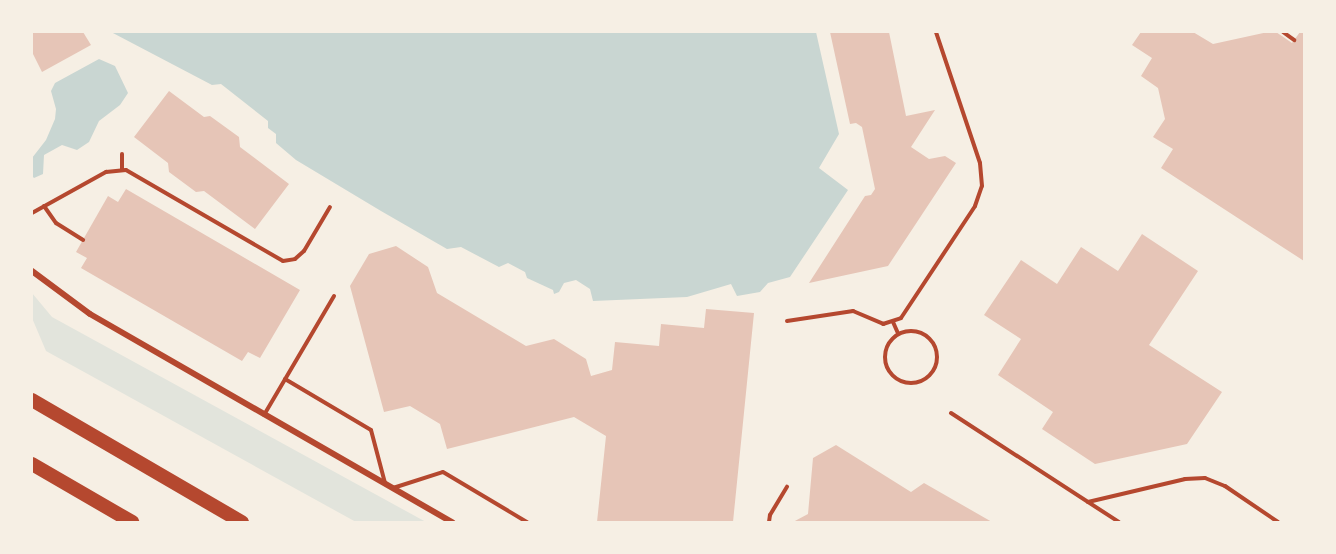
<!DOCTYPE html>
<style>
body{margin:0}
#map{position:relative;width:1336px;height:554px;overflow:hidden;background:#f6efe4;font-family:Overpass,sans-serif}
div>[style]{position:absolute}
.green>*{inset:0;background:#e2e4dc}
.water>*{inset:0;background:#c9d6d2}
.building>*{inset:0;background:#e6c5b7}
.service>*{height:4px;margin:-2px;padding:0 2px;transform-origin:2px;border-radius:2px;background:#b5482f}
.service>.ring{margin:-2px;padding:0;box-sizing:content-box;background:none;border:4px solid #b5482f;border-radius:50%}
.minor>*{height:6px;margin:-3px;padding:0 3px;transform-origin:3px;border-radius:3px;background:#b5482f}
.motorway>*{height:14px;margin:-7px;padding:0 7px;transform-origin:7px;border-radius:7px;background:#b5482f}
span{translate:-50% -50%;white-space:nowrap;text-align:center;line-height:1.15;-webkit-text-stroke:4.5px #f6efe4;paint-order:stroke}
.frame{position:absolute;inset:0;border:33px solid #f6efe4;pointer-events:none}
</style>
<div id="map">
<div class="green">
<div style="clip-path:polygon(32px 293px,52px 317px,426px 522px,356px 522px,46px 351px,32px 318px)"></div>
</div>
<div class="water">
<div style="clip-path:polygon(111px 32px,816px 32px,839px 134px,819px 168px,848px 190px,790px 277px,768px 283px,760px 292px,737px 296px,731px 284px,687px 297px,593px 301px,590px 289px,576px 280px,564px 283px,559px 292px,554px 294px,553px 290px,527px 278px,525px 272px,508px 263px,499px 267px,461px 247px,447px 249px,381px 211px,296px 160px,276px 143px,276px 134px,268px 128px,268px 121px,221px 84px,212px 85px)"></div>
<div style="clip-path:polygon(99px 59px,115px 66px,128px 93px,120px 105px,99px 121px,89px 142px,77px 150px,62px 145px,44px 155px,43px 174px,34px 178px,32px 176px,32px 158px,46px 140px,55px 119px,56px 109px,51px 91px,55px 83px)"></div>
</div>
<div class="building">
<div style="clip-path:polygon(32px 32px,83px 32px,91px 45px,42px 72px,32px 52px)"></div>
<div style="clip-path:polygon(830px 32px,889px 32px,906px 116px,935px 110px,911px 147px,929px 159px,945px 156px,956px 163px,888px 266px,809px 283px,865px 196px,871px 195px,875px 189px,862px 127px,856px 123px,850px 124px)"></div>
<div style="clip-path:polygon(1141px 32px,1193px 32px,1213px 44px,1268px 32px,1276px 32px,1292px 43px,1300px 32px,1304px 32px,1304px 261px,1161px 168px,1173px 149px,1153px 137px,1165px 119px,1158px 88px,1141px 76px,1152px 58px,1132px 45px)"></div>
<div style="clip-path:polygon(169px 91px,204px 117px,210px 116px,239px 137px,240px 147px,289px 184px,255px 229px,204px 191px,196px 192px,169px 172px,168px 163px,134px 137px)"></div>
<div style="clip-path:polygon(126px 189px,300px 290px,260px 358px,248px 352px,242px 361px,81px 268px,87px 258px,76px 252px,108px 196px,118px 202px)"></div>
<div style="clip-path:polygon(1142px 234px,1198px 271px,1149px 345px,1222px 392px,1187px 444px,1095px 464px,1042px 429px,1053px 412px,998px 375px,1021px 339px,984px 315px,1021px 260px,1057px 284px,1081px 247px,1118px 271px)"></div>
<div style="clip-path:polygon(396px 246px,428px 267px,437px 293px,526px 346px,554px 339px,586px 359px,591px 376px,612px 370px,615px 342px,659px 346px,661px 324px,704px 328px,706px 309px,754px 313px,733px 522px,597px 522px,606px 436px,574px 417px,447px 449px,440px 424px,410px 406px,384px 412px,350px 286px,369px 254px)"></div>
<div style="clip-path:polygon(836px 445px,911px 492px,924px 483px,992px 522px,793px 522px,808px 514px,813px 458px)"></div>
</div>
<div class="service">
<div style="left:1283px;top:32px;width:14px;rotate:36deg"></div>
<div style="left:122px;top:169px;width:15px;rotate:-90deg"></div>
<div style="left:44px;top:206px;width:21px;rotate:55deg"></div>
<div style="left:56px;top:223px;width:32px;rotate:32deg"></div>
<div style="left:32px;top:213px;width:85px;rotate:-29deg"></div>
<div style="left:106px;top:172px;width:20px;rotate:-6deg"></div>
<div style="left:126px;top:170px;width:181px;rotate:30.1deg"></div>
<div style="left:283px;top:261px;width:12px;rotate:-9deg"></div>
<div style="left:295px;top:259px;width:12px;rotate:-42deg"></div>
<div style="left:304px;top:251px;width:51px;rotate:-59.4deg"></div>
<div style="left:787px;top:321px;width:67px;rotate:-8.6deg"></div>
<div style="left:853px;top:311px;width:33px;rotate:23deg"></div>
<div style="left:883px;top:324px;width:19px;rotate:-18deg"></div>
<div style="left:901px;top:318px;width:134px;rotate:-56.5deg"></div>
<div style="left:975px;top:206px;width:21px;rotate:-71deg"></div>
<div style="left:982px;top:186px;width:23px;rotate:-95deg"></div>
<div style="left:980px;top:163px;width:138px;rotate:-108.6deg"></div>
<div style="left:893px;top:322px;width:12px;rotate:66deg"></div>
<div class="ring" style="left:885px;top:331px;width:48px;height:48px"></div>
<div style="left:285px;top:379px;width:100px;rotate:30.7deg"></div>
<div style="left:371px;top:430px;width:55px;rotate:75.2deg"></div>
<div style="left:951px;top:413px;width:200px;rotate:33deg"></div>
<div style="left:264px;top:415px;width:138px;rotate:-59.5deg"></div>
<div style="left:393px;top:488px;width:52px;rotate:-17.7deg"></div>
<div style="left:443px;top:472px;width:98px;rotate:30.8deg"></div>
<div style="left:1088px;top:502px;width:100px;rotate:-13.3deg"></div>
<div style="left:1185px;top:479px;width:20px;rotate:-3deg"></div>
<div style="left:1205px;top:478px;width:22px;rotate:22deg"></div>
<div style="left:1225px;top:486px;width:64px;rotate:34.2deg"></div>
<div style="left:769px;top:522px;width:7px;rotate:-82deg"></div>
<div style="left:770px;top:515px;width:33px;rotate:-59deg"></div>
</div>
<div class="minor">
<div style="left:32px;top:271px;width:72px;rotate:36.6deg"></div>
<div style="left:90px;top:314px;width:418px;rotate:29.9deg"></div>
</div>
<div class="motorway">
<div style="left:32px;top:400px;width:243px;rotate:30.2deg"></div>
<div style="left:32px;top:464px;width:116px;rotate:30.1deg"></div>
</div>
<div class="frame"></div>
</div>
